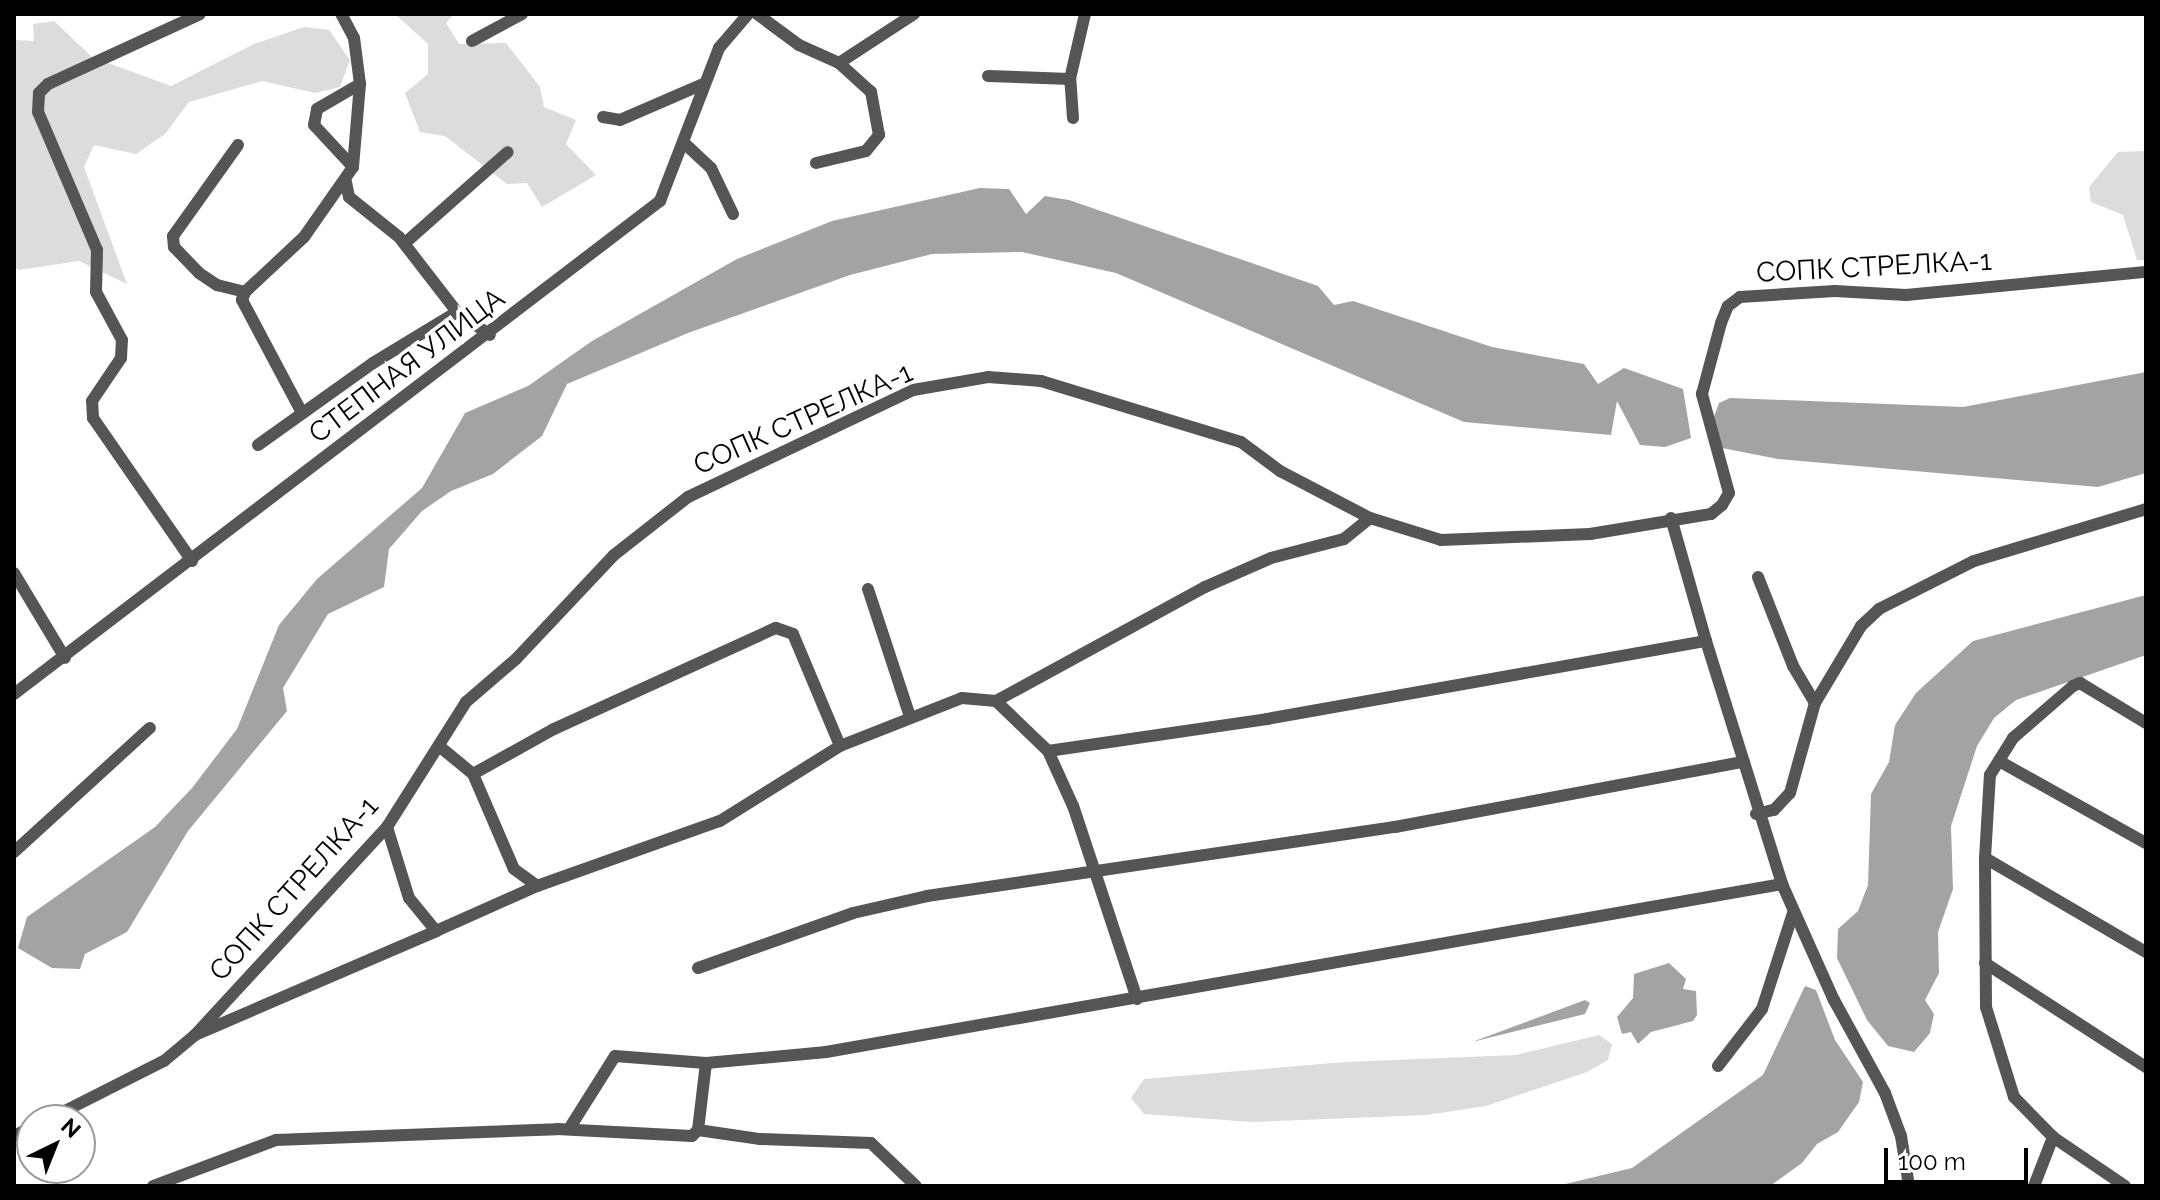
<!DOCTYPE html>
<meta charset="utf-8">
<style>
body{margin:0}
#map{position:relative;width:2160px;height:1200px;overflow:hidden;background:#fff;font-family:Raleway,sans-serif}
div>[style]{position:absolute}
.green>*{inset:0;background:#dcdcdc}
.water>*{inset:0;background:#a3a3a3}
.minor>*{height:12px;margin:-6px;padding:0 6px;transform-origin:6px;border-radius:6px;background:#555}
span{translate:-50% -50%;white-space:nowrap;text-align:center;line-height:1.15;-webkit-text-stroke:7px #fff;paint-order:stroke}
.street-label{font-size:28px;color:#000}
.frame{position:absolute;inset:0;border:16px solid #000;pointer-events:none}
.north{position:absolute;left:16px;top:1104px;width:80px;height:80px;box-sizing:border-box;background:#fff;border:2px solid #999;border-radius:50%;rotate:43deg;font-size:22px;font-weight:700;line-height:32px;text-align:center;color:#000}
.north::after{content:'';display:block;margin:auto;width:28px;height:36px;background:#000;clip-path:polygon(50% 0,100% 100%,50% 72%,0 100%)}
.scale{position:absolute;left:1884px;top:1148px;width:144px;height:36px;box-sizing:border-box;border:4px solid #000;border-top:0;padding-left:10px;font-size:24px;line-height:28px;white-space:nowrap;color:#000;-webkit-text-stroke:6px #fff;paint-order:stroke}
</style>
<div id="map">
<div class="green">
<div style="clip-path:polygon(395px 14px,454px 14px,446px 23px,459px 44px,506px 43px,540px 87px,544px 107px,576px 120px,566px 144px,596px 175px,542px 207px,527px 183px,507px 184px,445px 136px,420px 132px,405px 93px,428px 74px,428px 44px)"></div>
<div style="clip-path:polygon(54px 21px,92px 57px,171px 86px,254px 44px,304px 27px,329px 30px,350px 60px,340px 87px,315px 93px,262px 81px,189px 102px,165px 134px,136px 154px,94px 145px,84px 167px,127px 284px,79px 261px,19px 270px,14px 267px,14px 40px,34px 41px,33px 24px)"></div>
<div style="clip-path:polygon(2146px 151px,2146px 260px,2137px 260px,2123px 215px,2091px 202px,2089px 187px,2118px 152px)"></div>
<div style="clip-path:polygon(1599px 1035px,1612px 1044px,1608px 1060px,1587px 1072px,1486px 1106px,1427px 1115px,1252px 1122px,1144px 1114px,1131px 1098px,1144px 1079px,1345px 1062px,1516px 1055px)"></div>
</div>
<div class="water">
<div style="clip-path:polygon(980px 188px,1009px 189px,1026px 214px,1045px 196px,1069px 200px,1318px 286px,1334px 305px,1353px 301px,1492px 347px,1584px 364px,1598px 384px,1624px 368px,1683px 389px,1691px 438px,1665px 447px,1640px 445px,1617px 401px,1611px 435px,1464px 422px,1116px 273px,1022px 252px,932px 254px,850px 275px,688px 333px,567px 384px,542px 436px,493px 474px,451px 491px,422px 511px,389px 549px,384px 587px,328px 614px,283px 688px,287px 711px,188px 831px,127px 932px,85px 954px,80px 969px,52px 968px,18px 948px,27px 917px,155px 827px,192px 788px,237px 729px,279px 625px,317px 579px,422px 488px,465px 413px,528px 386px,592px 341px,737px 259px,832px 221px)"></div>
<div style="clip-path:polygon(2146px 372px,2146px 473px,2098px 487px,1778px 459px,1722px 448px,1712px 422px,1719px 403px,1730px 398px,1963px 407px)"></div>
<div style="clip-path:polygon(2146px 595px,2146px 655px,2016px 700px,1994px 718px,1977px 746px,1951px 826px,1953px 889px,1938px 932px,1939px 973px,1925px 1000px,1934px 1014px,1930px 1033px,1914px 1052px,1888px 1046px,1867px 1020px,1837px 958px,1838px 929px,1858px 911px,1868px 885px,1871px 794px,1889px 762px,1895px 725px,1916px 693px,1973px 641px)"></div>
<div style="clip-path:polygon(1669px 963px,1686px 979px,1683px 989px,1696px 991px,1697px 1015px,1693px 1021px,1651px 1032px,1638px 1044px,1631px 1032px,1622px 1034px,1617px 1017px,1633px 998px,1634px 974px)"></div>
<div style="clip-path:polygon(1805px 986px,1816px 990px,1835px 1040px,1863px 1082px,1859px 1102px,1838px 1132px,1817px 1144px,1802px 1163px,1770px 1186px,1557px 1186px,1632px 1168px,1763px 1075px)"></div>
<div style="clip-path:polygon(1585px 1000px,1590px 1003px,1585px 1014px,1472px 1042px)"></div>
</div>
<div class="minor">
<div style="left:757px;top:14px;width:52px;rotate:36.4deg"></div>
<div style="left:799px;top:45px;width:44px;rotate:24.2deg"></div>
<div style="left:839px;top:63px;width:90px;rotate:-33.2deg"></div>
<div style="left:472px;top:41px;width:57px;rotate:-28.4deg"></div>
<div style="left:988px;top:76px;width:82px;rotate:2.1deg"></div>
<div style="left:603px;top:117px;width:17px;rotate:10deg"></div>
<div style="left:620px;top:120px;width:90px;rotate:-23.4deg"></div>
<div style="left:1073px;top:118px;width:39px;rotate:-94deg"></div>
<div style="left:1070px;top:79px;width:67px;rotate:-77deg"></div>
<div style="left:683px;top:142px;width:38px;rotate:43deg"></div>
<div style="left:711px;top:168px;width:51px;rotate:64.4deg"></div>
<div style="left:238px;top:145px;width:112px;rotate:125.5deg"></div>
<div style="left:173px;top:236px;width:11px;rotate:85deg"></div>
<div style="left:174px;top:247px;width:36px;rotate:46deg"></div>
<div style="left:199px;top:273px;width:22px;rotate:34deg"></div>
<div style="left:217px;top:285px;width:29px;rotate:14deg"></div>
<div style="left:816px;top:163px;width:51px;rotate:-13.5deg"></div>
<div style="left:866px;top:151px;width:21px;rotate:-51deg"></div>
<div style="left:879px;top:135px;width:44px;rotate:-100.5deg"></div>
<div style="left:871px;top:92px;width:43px;rotate:-137.8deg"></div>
<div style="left:353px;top:167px;width:57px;rotate:-132.9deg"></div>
<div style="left:314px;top:125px;width:16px;rotate:-79deg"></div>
<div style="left:317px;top:109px;width:50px;rotate:-30.2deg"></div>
<div style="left:346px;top:182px;width:15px;rotate:79deg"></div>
<div style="left:349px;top:197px;width:64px;rotate:38.7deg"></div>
<div style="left:399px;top:237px;width:95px;rotate:52.3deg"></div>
<div style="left:457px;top:312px;width:40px;rotate:34.9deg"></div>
<div style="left:405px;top:243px;width:137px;rotate:-41.5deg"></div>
<div style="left:301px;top:411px;width:126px;rotate:-118deg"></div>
<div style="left:242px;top:300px;width:9px;rotate:-69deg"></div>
<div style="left:245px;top:292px;width:81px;rotate:-43deg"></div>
<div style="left:304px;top:237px;width:85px;rotate:-55deg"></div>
<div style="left:353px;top:167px;width:83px;rotate:-85.2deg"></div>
<div style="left:360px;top:84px;width:46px;rotate:-97.4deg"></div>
<div style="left:354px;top:38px;width:27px;rotate:-118deg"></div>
<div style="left:258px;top:445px;width:141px;rotate:-35.5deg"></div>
<div style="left:373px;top:363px;width:98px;rotate:-31.3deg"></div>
<div style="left:1671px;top:518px;width:128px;rotate:74.1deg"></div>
<div style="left:192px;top:561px;width:174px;rotate:-124.7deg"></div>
<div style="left:93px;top:418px;width:17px;rotate:-93deg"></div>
<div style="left:92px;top:401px;width:52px;rotate:-56deg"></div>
<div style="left:121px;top:358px;width:18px;rotate:-87deg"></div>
<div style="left:122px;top:340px;width:55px;rotate:-118.4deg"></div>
<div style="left:96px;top:292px;width:42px;rotate:-88.6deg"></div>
<div style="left:97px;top:250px;width:150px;rotate:-113.1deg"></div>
<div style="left:38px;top:112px;width:19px;rotate:-87deg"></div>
<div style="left:39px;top:93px;width:13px;rotate:-45deg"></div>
<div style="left:48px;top:84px;width:167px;rotate:-24.7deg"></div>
<div style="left:14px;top:573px;width:99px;rotate:59deg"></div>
<div style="left:1758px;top:577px;width:96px;rotate:68.5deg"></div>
<div style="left:1793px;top:666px;width:43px;rotate:59.3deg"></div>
<div style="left:868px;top:589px;width:135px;rotate:71.8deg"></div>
<div style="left:14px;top:694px;width:813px;rotate:-37.35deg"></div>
<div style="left:660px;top:201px;width:164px;rotate:-68.9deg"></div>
<div style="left:719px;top:48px;width:45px;rotate:-49.5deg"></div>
<div style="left:996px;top:701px;width:238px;rotate:-28.6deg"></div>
<div style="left:1205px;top:587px;width:72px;rotate:-23.7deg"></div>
<div style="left:1271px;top:558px;width:75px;rotate:-14.6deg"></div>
<div style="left:1344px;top:539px;width:33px;rotate:-39deg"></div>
<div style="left:439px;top:746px;width:44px;rotate:39.5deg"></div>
<div style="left:473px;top:774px;width:93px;rotate:-29.1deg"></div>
<div style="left:554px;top:729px;width:244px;rotate:-24.5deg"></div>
<div style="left:776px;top:628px;width:18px;rotate:19deg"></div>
<div style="left:793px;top:634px;width:121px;rotate:67.2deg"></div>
<div style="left:1999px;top:761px;width:168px;rotate:29.2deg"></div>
<div style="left:473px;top:774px;width:103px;rotate:66.7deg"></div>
<div style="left:514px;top:869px;width:29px;rotate:36deg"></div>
<div style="left:1756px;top:814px;width:18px;rotate:-13deg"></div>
<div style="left:1774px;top:810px;width:23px;rotate:-47deg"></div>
<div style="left:1790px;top:793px;width:93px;rotate:-74.5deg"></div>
<div style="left:1815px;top:703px;width:90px;rotate:-59.1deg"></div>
<div style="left:1861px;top:626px;width:25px;rotate:-43deg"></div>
<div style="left:1879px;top:609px;width:106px;rotate:-26.8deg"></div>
<div style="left:1974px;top:561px;width:180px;rotate:-16.8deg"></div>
<div style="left:387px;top:827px;width:74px;rotate:72.8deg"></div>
<div style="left:409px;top:898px;width:43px;rotate:50.7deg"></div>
<div style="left:436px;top:931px;width:111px;rotate:-24deg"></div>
<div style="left:537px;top:886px;width:194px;rotate:-19.6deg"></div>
<div style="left:720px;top:821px;width:142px;rotate:-32deg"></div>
<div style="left:840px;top:746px;width:131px;rotate:-21.5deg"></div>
<div style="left:962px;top:698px;width:34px;rotate:5deg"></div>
<div style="left:996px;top:701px;width:72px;rotate:43.9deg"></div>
<div style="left:14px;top:852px;width:184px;rotate:-42.4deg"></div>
<div style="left:1985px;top:858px;width:186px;rotate:30.3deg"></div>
<div style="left:1985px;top:963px;width:192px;rotate:32.9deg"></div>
<div style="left:698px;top:968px;width:164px;rotate:-19.5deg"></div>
<div style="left:853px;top:913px;width:76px;rotate:-12.9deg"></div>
<div style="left:927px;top:896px;width:473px;rotate:-8.4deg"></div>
<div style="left:1395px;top:827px;width:355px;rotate:-10.6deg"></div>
<div style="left:1137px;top:999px;width:203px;rotate:-108.3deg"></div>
<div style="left:1073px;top:806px;width:60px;rotate:-114.4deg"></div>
<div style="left:1048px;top:751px;width:221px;rotate:-8.3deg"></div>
<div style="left:1267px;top:719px;width:446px;rotate:-10.1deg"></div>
<div style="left:1706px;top:641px;width:255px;rotate:72.6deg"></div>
<div style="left:1782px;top:884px;width:127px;rotate:65.9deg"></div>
<div style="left:1834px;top:1000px;width:106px;rotate:61.3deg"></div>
<div style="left:1885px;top:1093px;width:46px;rotate:69.6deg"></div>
<div style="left:1901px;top:1136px;width:51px;rotate:80.9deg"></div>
<div style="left:195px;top:1035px;width:283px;rotate:-47.3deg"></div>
<div style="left:387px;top:827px;width:148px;rotate:-57.7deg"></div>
<div style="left:466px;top:702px;width:66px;rotate:-40.7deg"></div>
<div style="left:516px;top:659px;width:143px;rotate:-46.7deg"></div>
<div style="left:614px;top:555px;width:94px;rotate:-38.1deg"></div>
<div style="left:688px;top:497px;width:249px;rotate:-25.4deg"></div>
<div style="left:913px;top:390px;width:76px;rotate:-9.8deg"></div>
<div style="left:988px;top:377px;width:53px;rotate:4.3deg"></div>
<div style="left:1041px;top:381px;width:209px;rotate:17deg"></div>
<div style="left:1241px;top:442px;width:49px;rotate:36.6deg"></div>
<div style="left:1280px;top:471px;width:102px;rotate:27.6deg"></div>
<div style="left:1370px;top:518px;width:74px;rotate:17.2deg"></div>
<div style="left:1441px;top:540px;width:149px;rotate:-2.3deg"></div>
<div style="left:1590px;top:534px;width:123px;rotate:-9.4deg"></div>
<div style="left:1711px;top:514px;width:14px;rotate:-39deg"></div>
<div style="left:1722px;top:505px;width:14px;rotate:-60deg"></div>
<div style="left:1729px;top:493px;width:103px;rotate:-105.3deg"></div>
<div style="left:1702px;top:394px;width:73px;rotate:-75deg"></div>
<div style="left:1721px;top:323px;width:18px;rotate:-68deg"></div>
<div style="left:1728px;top:306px;width:15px;rotate:-37deg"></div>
<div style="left:1740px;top:297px;width:95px;rotate:-3.6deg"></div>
<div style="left:1835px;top:291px;width:71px;rotate:3.2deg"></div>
<div style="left:1906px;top:295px;width:241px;rotate:-5.5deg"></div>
<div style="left:1718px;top:1066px;width:72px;rotate:-52.3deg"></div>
<div style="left:1762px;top:1009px;width:101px;rotate:-72.1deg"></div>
<div style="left:47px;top:1120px;width:131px;rotate:-26.8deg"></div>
<div style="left:164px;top:1061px;width:40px;rotate:-40deg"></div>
<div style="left:195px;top:1035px;width:262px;rotate:-23.3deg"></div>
<div style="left:569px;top:1129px;width:86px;rotate:-57.8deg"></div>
<div style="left:615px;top:1056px;width:91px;rotate:4.4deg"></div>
<div style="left:698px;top:1130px;width:63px;rotate:8.3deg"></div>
<div style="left:760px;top:1139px;width:111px;rotate:2.1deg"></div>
<div style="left:871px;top:1143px;width:62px;rotate:43.7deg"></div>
<div style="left:14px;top:1136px;width:20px;rotate:-27deg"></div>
<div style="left:153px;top:1186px;width:131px;rotate:-20.5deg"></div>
<div style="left:276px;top:1140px;width:281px;rotate:-2.2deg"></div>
<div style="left:557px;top:1129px;width:135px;rotate:3deg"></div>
<div style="left:692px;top:1136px;width:8px;rotate:-45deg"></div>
<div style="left:698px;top:1130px;width:67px;rotate:-83.2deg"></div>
<div style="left:706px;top:1063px;width:121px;rotate:-5.2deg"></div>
<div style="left:826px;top:1052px;width:971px;rotate:-9.97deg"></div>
<div style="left:2034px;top:1186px;width:53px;rotate:-68.8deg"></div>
<div style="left:2125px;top:1186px;width:87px;rotate:-145.8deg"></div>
<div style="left:2053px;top:1137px;width:56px;rotate:-134.3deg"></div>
<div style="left:2014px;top:1097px;width:94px;rotate:-107.3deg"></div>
<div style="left:1986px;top:1007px;width:149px;rotate:-90.4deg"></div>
<div style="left:1985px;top:858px;width:83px;rotate:-86.6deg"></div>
<div style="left:1990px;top:775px;width:44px;rotate:-58.1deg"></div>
<div style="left:2013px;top:738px;width:79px;rotate:-40.9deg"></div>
<div style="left:2073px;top:686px;width:8px;rotate:-23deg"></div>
<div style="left:2080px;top:683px;width:77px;rotate:31.2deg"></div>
</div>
<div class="street-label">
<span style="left:1874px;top:267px;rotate:-3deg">СОПК СТРЕЛКА-1</span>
<span style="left:407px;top:366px;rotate:-37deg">СТЕПНАЯ УЛИЦА</span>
<span style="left:803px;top:419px;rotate:-24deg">СОПК СТРЕЛКА-1</span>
<span style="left:294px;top:889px;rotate:-48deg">СОПК СТРЕЛКА-1</span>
</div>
<div class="frame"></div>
<div class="north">N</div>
<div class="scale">100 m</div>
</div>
